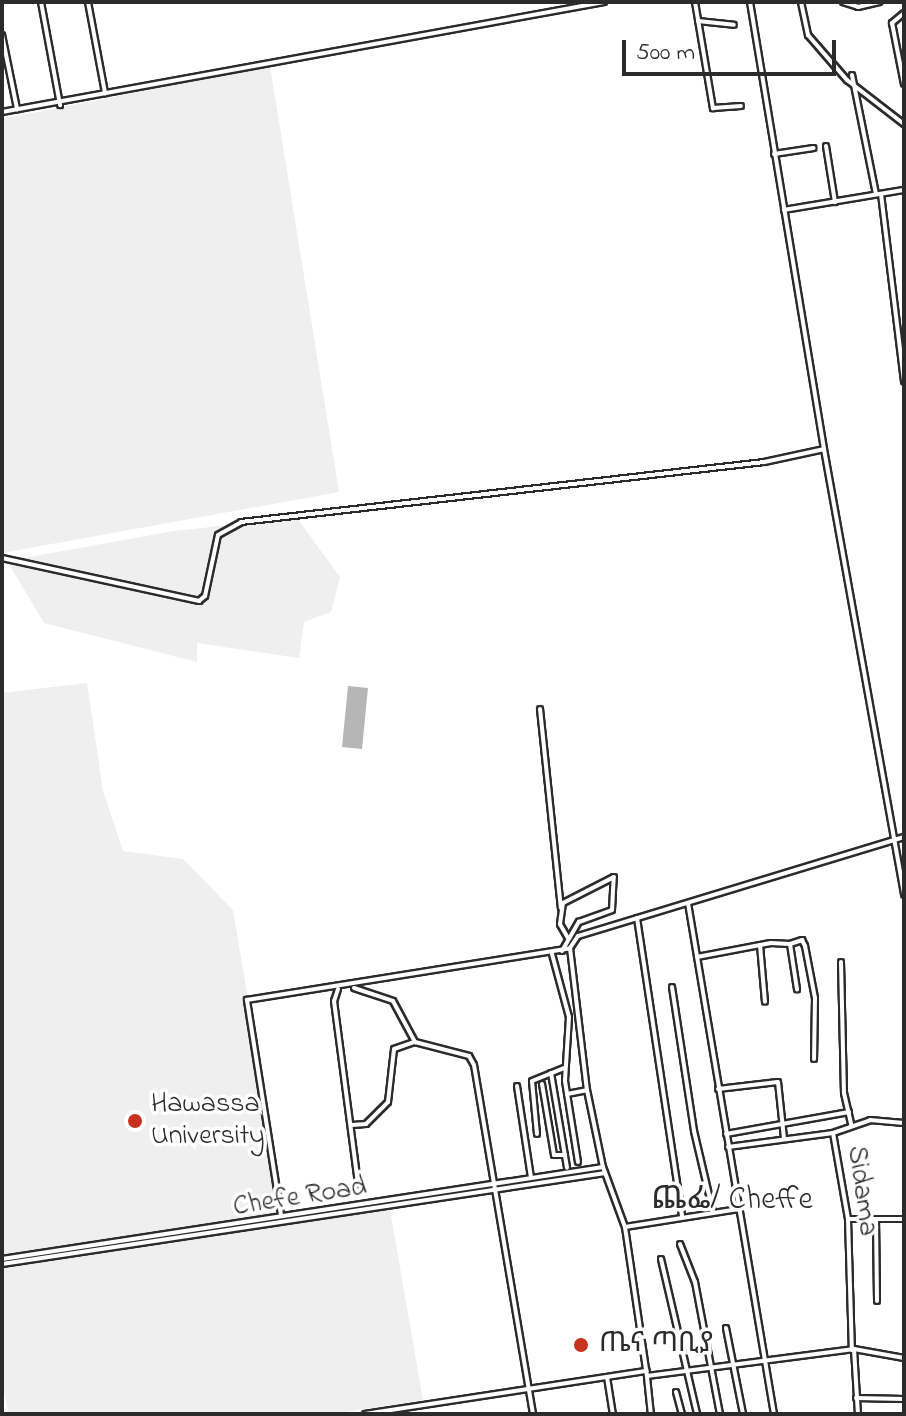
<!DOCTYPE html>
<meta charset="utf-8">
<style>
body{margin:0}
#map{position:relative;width:906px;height:1416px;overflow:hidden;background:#fff;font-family:"Indie Flower","Noto Sans Ethiopic",sans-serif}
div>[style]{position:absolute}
.built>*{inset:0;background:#efefef}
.water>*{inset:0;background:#b6b6b6}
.roads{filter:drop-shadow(2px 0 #2b2b2b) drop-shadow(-2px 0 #2b2b2b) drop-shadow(0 2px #2b2b2b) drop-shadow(0 -2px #2b2b2b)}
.minor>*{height:4px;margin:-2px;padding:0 2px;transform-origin:2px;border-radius:2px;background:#fff}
.dots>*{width:22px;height:22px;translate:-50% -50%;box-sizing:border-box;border:4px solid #fff;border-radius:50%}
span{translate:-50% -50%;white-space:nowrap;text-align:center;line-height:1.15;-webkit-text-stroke:7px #fff;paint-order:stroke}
.poi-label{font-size:28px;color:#2b2b2b}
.left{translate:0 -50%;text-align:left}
.street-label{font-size:28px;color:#2b2b2b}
.quarter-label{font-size:32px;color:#2b2b2b}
.frame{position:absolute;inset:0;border:4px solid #2b2b2b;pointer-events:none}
.scale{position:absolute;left:622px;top:40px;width:214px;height:36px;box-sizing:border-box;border:4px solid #2b2b2b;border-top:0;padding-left:10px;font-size:24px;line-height:28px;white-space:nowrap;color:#2b2b2b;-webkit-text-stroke:6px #fff;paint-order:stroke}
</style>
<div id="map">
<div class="built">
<div style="clip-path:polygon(270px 66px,339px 492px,2px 553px,2px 119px)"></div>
<div style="clip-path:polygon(297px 518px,340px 577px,331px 612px,304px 622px,299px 658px,197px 643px,197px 662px,44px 623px,7px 561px,174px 531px)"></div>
<div style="clip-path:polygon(87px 683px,103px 791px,123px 851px,183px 859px,233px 910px,286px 1225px,390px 1210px,423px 1400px,333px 1414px,8px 1414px,2px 1378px,2px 693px)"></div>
</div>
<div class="water">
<div style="clip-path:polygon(348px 686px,368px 688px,362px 749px,342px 747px)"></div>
</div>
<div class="roads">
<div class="minor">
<div style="left:41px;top:2px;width:105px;rotate:79.5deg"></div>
<div style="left:88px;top:2px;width:93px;rotate:79.4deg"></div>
<div style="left:695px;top:2px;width:108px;rotate:80.4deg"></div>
<div style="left:713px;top:108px;width:28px;rotate:-4deg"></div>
<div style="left:750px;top:2px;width:453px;rotate:80.6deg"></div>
<div style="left:801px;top:2px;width:34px;rotate:78deg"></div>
<div style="left:808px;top:35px;width:60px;rotate:49.1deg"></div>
<div style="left:847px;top:80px;width:72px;rotate:37.7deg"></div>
<div style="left:843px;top:2px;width:16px;rotate:18deg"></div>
<div style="left:858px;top:7px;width:22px;rotate:-13deg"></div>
<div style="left:904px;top:13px;width:16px;rotate:140deg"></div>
<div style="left:892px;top:23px;width:62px;rotate:78.9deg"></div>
<div style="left:698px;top:21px;width:36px;rotate:6deg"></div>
<div style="left:2px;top:35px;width:76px;rotate:78.5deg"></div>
<div style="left:852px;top:75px;width:121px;rotate:78.6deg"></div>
<div style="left:2px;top:112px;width:612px;rotate:-10.36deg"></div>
<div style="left:826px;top:146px;width:57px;rotate:80.9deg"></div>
<div style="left:774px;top:154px;width:40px;rotate:-8.5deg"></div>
<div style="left:881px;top:194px;width:189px;rotate:83deg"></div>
<div style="left:784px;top:210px;width:122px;rotate:-9.5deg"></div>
<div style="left:2px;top:558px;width:202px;rotate:12.3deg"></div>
<div style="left:199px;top:601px;width:8px;rotate:-40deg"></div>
<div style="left:205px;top:596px;width:62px;rotate:-78deg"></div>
<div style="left:218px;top:535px;width:26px;rotate:-29deg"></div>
<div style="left:241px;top:522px;width:526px;rotate:-6.54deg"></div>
<div style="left:764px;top:462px;width:61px;rotate:-12.2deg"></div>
<div style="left:824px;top:449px;width:453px;rotate:79.8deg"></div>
<div style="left:540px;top:709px;width:200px;rotate:84deg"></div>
<div style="left:904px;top:837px;width:341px;rotate:163.1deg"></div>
<div style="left:578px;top:936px;width:14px;rotate:124deg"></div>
<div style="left:570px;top:948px;width:143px;rotate:83.2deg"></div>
<div style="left:587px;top:1090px;width:79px;rotate:78.3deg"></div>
<div style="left:603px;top:1167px;width:64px;rotate:69.9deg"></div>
<div style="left:625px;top:1227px;width:151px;rotate:81.6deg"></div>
<div style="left:647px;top:1376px;width:209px;rotate:-7.4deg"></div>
<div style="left:854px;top:1349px;width:51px;rotate:10.2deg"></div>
<div style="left:688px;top:903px;width:518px;rotate:80.45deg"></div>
<div style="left:637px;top:918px;width:302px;rotate:81.4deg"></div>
<div style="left:568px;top:938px;width:16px;rotate:-120deg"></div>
<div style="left:560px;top:924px;width:21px;rotate:-82deg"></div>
<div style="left:563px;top:903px;width:57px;rotate:-27deg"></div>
<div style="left:790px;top:944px;width:13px;rotate:-18deg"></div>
<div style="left:802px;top:940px;width:7px;rotate:63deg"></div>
<div style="left:805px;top:946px;width:53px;rotate:79.1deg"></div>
<div style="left:815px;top:998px;width:61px;rotate:90.9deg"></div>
<div style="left:760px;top:945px;width:57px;rotate:85deg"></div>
<div style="left:562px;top:951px;width:34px;rotate:-60deg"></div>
<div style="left:579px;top:922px;width:35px;rotate:-20deg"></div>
<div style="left:612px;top:910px;width:33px;rotate:-87deg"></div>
<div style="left:552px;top:954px;width:65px;rotate:74.9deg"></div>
<div style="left:569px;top:1017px;width:64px;rotate:93.6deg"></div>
<div style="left:565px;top:1081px;width:82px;rotate:80.9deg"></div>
<div style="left:697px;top:957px;width:75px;rotate:-10.7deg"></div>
<div style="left:771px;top:943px;width:19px;rotate:3deg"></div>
<div style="left:790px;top:944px;width:46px;rotate:81.2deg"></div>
<div style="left:841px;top:962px;width:131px;rotate:88.7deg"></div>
<div style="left:844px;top:1093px;width:32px;rotate:77deg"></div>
<div style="left:672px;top:987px;width:146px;rotate:81.3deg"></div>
<div style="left:694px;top:1131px;width:83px;rotate:76.8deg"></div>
<div style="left:354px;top:988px;width:41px;rotate:18.4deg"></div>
<div style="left:393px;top:1001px;width:47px;rotate:61.8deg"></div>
<div style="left:415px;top:1042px;width:56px;rotate:14.5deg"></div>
<div style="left:469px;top:1056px;width:10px;rotate:61deg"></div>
<div style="left:474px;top:1065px;width:354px;rotate:80.4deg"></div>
<div style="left:338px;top:989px;width:13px;rotate:108deg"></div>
<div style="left:334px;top:1001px;width:185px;rotate:82.5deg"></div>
<div style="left:551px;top:1073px;width:96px;rotate:80.4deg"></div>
<div style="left:542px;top:1084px;width:72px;rotate:80.4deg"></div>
<div style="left:554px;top:1155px;width:11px"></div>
<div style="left:517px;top:1086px;width:92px;rotate:81.3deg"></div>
<div style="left:718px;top:1089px;width:60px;rotate:-6.7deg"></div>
<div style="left:778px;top:1082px;width:56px;rotate:83.9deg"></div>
<div style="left:567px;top:1094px;width:20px;rotate:-11deg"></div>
<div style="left:352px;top:1125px;width:14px;rotate:-4deg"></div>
<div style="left:366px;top:1124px;width:31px;rotate:-45deg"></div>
<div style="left:388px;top:1102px;width:53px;rotate:-83.5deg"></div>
<div style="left:394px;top:1049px;width:21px;rotate:-19deg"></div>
<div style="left:833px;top:1133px;width:87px;rotate:80.1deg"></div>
<div style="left:848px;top:1219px;width:131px;rotate:88.3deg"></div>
<div style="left:537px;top:1134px;width:53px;rotate:-95.4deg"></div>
<div style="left:532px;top:1081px;width:35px;rotate:-22deg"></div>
<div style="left:726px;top:1134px;width:125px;rotate:-10.1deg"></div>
<div style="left:728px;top:1147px;width:106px;rotate:-7.6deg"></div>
<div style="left:833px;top:1133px;width:39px;rotate:-19deg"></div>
<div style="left:870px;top:1120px;width:34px;rotate:5deg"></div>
<div style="left:281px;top:1215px;width:218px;rotate:-99deg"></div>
<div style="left:247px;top:1000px;width:327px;rotate:-9.1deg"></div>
<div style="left:848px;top:1219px;width:56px"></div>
<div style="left:876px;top:1219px;width:82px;rotate:89.3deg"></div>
<div style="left:625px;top:1227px;width:115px;rotate:-9deg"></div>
<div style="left:680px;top:1244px;width:41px;rotate:68.5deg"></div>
<div style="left:695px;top:1282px;width:134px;rotate:79.3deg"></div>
<div style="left:2px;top:1259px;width:608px;rotate:-8.7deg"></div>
<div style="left:661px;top:1259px;width:159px;rotate:76.9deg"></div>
<div style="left:2px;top:1264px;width:610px;rotate:-8.58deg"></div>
<div style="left:726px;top:1328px;width:88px;rotate:78.8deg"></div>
<div style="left:854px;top:1349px;width:65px;rotate:86.5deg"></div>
<div style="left:607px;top:1377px;width:37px;rotate:81deg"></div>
<div style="left:647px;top:1377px;width:37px;rotate:84deg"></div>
<div style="left:676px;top:1392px;width:23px;rotate:75deg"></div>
<div style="left:856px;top:1398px;width:48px;rotate:1.2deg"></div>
<div style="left:365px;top:1414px;width:285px;rotate:-8.7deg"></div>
</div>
</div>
<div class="dots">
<div style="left:135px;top:1121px;background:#c8321e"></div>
<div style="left:581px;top:1345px;background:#c8321e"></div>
</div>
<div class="poi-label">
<span class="left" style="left:151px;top:1121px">Hawassa<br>University</span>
<span class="left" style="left:599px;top:1345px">ጤና ጣቢያ</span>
</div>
<div class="street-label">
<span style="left:861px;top:1191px;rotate:82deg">Sidama</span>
<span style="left:300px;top:1198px;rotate:-9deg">Chefe Road</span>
</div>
<div class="quarter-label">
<span style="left:732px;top:1201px">ጨፌ/ Cheffe</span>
</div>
<div class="frame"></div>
<div class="scale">500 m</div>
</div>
